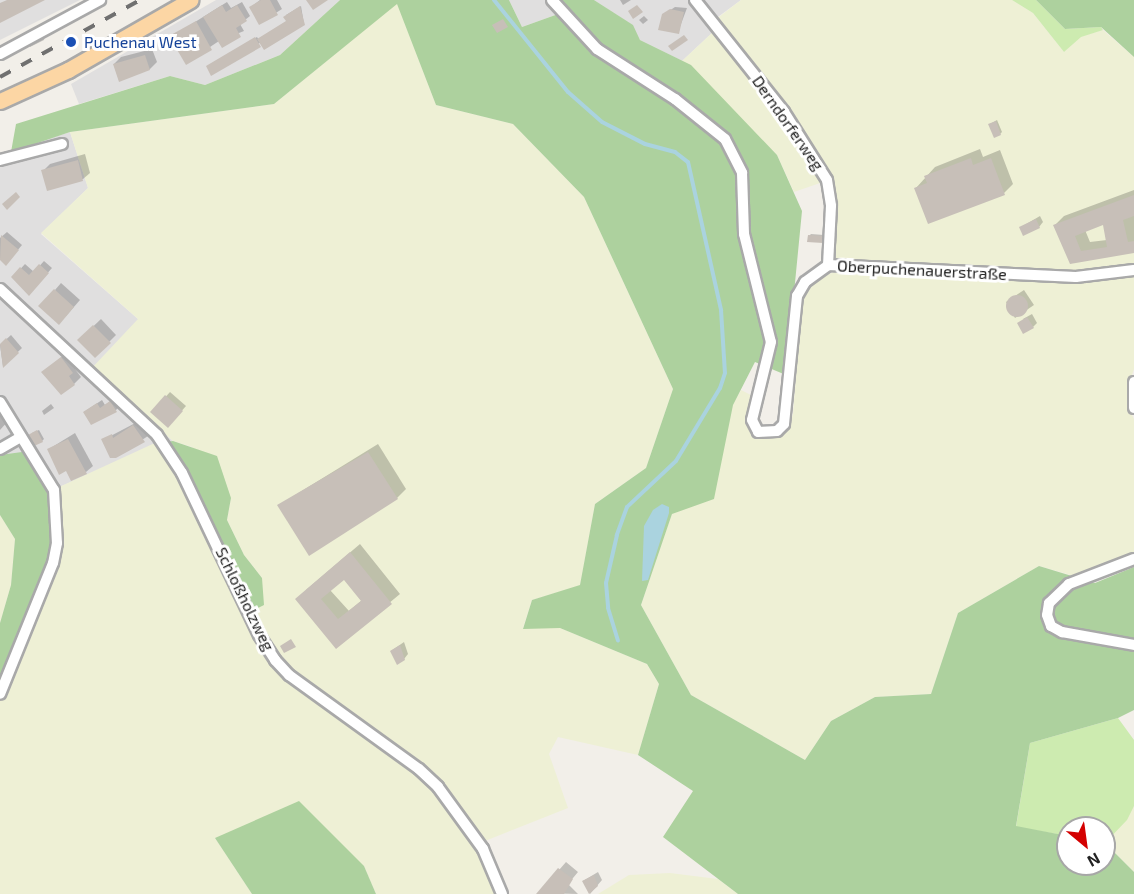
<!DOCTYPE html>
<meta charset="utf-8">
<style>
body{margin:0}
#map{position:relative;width:1134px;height:894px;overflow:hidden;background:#f2efe9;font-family:"Exo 2",sans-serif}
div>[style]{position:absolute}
.residential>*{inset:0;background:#e0dfdf}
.farmland>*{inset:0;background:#eef0d5}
.grass>*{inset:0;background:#cdebb0}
.forest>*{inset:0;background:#add19e}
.water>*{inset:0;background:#aad3df}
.shadow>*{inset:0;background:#0003}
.stream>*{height:4px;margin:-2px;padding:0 2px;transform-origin:2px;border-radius:2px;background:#aad3df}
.building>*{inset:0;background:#c7bfb8}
.round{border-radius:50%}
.roads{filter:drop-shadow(2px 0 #a9a9a9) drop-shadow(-2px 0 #a9a9a9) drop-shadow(0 2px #a9a9a9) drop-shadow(0 -2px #a9a9a9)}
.street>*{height:10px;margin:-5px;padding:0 5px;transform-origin:5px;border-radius:5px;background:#fff}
.primary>*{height:15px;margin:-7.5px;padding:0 7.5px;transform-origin:7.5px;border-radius:7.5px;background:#fcd6a4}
.rail>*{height:4px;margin-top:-2px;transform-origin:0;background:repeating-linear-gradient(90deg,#707070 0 12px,transparent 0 24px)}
.dots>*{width:16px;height:16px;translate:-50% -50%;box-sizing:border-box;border:3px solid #fff;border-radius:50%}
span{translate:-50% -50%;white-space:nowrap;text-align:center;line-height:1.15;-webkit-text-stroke:6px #fff;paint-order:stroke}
.transit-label{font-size:16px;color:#164399}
.left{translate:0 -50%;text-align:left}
.street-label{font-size:16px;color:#222}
.north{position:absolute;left:1056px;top:816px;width:60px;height:60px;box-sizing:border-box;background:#fff;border:2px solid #a7a7a7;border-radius:50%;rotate:151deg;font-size:16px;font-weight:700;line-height:24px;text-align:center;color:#222}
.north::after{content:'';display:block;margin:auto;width:21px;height:27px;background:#d40000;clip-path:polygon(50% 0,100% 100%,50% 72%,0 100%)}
</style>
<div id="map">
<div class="residential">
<div style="clip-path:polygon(0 0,80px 0,0 40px)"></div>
<div style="clip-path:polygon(216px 0,340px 0,280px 55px,205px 85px,170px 76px,79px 104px,71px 84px)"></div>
<div style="clip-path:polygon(509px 0,560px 0,561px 13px,522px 27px)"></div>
<div style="clip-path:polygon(594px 0,741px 0,707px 25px,713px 32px,682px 61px,640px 40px,632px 25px)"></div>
<div style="clip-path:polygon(70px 132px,88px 188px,41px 234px,138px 319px,144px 416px,173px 441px,49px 491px,0 455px,0 154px)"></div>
</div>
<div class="farmland">
<div style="clip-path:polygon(741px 0,1012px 0,1033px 13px,1064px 52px,1081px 36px,1103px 30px,1134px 57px,1134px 369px,1128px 386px,1129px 409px,1134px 419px,1134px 554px,1074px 576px,1039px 566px,958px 613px,931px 694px,875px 697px,831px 721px,805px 760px,691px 695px,641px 605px,672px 514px,741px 390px,751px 395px,746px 418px,756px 435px,767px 439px,778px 437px,788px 427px,793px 414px,802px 298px,818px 278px,843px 269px,833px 257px,828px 174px,715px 20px)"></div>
<div style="clip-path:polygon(397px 3px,436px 105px,513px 124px,584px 197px,673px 389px,646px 468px,595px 504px,580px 586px,532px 600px,523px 628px,560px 628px,647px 664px,659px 684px,638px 755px,558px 737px,549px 754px,568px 808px,485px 841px,442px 784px,278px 658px,252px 611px,262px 578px,244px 555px,227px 520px,231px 498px,192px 447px,173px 441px,90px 370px,138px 319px,41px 233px,88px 188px,70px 132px,274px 104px)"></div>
<div style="clip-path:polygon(713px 32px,788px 126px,823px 182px,794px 192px,777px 155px,682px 61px)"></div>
<div style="clip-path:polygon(157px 442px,181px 477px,274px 665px,305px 693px,412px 768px,437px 791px,478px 848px,499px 894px,376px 894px,364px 866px,215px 838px,252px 894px,0 894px,0 700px,31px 622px,57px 488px)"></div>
<div style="clip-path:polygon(0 515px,15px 539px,11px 585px,0 623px)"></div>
<div style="clip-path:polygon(1134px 806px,1134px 872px,1105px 843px)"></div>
<div style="clip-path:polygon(670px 873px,718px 879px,738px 894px,598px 894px,629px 875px)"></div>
</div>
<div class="grass">
<div style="clip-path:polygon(1012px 0,1036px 0,1065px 29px,1101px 27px,1103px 30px,1081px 37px,1064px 52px,1033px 13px)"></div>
<div style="clip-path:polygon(1118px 718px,1134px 740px,1134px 806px,1127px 820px,1105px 843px,1104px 828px,1068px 828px,1068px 836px,1016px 827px,1030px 743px)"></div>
</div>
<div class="forest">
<div style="clip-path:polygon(340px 0,509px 0,522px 27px,561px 13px,560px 0,594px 0,633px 25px,640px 40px,691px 65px,777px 155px,802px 211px,786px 375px,755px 362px,733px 405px,714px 499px,672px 514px,641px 605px,691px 695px,805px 760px,831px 721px,875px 697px,931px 694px,958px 613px,1039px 566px,1095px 583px,1134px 567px,1134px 710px,1118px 718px,1030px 743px,1016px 826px,1068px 836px,1068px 864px,1104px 864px,1105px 843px,1134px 872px,1134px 894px,738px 894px,663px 837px,693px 791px,638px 755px,659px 684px,647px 664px,560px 628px,523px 629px,532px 600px,580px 585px,595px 504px,646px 468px,673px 389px,584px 197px,513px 124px,436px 105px,397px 4px,274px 104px,70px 132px,11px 152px,16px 124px,170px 76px,205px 85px,280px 55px)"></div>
<div style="clip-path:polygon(1036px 0,1134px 0,1134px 57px,1101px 27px,1065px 29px)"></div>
<div style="clip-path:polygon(173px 441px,217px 456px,231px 498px,227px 520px,244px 555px,262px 578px,264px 605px,252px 611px,165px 442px)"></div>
<div style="clip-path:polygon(22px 452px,49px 491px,53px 543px,48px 566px,0 682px,0 623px,11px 585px,15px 539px,0 515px,0 455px)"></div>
<div style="clip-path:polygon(299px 801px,364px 866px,376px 894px,252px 894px,215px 838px)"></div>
</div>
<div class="water">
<div style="clip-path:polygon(662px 504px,669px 507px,669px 513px,648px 580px,642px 581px,644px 526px,653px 510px)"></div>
</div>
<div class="shadow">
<div style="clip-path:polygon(260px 0,277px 0,282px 9px,260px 23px,251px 7px)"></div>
<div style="clip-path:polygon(620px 0,631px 0,623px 5px)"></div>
<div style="clip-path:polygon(227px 2px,231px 8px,242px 2px,250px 16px,240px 24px,244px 31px,219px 41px,186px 63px,171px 37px)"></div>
<div style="clip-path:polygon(301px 6px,304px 24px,209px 65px,257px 37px,259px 40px,287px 21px,286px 15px)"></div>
<div style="clip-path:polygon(675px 7px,687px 8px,678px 32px,663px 15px)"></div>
<div style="clip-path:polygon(644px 16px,648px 20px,643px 24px,639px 20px)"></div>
<div style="clip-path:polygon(45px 36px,44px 40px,30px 47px,30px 43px)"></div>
<div style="clip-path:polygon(152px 49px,157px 62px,150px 69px,120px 80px,114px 64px,121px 57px)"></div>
<div style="clip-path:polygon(997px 120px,1002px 132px,1000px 134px,990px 124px)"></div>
<div style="clip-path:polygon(980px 149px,983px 157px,1000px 150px,1013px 184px,1004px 193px,916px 188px,935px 167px)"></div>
<div style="clip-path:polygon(85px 154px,90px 173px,83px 179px,48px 189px,43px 171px,50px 164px)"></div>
<div style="clip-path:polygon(evenodd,1134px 190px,1134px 251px,1071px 262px,1055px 225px,1064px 216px,1134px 190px,1104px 223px,1107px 240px,1090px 242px,1085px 230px,1104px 223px)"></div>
<div style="clip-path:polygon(1040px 216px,1043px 222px,1039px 227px,1021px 227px)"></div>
<div style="clip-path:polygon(7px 232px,22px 245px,6px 264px,0 258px,0 238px)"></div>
<div style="clip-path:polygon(811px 234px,824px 235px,824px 240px,809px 236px)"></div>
<div style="clip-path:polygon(44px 261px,52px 268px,29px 294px,13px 277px,25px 264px,34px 272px)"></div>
<div style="clip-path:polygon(61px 283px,80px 300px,66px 316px,55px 290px)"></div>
<div style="clip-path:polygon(1024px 290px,1034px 305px,1015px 318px,1006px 302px)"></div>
<div style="clip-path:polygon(1032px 314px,1037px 323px,1033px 327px,1023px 319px)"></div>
<div style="clip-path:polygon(101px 319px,116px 335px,95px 356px,79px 340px)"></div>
<div style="clip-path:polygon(11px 335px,22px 348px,3px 366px,0 345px)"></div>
<div style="clip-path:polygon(69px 351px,79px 365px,75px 369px,81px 377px,74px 384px,43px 372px)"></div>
<div style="clip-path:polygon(170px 392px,186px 406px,172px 422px,152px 412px)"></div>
<div style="clip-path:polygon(115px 398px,120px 406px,116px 410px,84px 412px,102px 400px,105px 405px)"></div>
<div style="clip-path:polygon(51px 404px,54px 408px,44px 415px,42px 411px)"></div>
<div style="clip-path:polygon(0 405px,5px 408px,1px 413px,9px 420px,0 430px)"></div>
<div style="clip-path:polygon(141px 420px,151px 434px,116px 457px,103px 440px)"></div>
<div style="clip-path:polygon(39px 430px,44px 439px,42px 441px,32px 433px)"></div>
<div style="clip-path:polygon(75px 433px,93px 466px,86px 472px,67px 469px,49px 449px)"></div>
<div style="clip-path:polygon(378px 444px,406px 489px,397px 498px,279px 505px)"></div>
<div style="clip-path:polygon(evenodd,360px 544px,400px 594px,336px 647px,306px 590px,360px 544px,344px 578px,362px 600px,349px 611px,330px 590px,344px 578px)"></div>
<div style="clip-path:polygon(404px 642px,408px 654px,404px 659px,391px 651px)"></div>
<div style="clip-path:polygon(566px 862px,578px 872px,568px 884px,578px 894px,539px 893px)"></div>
<div style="clip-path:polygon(598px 872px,602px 880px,590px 894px,583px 881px)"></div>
</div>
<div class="stream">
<div style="left:494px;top:0;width:118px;rotate:51.2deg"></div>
<div style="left:568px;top:92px;width:45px;rotate:41.4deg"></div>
<div style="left:602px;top:122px;width:48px;rotate:27.1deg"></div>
<div style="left:645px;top:144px;width:31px;rotate:15deg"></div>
<div style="left:675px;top:152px;width:16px;rotate:38deg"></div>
<div style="left:688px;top:162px;width:152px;rotate:77.4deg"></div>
<div style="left:721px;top:310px;width:63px;rotate:86.4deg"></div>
<div style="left:725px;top:373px;width:16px;rotate:108deg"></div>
<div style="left:720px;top:388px;width:85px;rotate:121.1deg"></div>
<div style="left:676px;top:461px;width:67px;rotate:136.8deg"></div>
<div style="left:627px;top:507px;width:30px;rotate:110deg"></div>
<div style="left:617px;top:535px;width:49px;rotate:102.9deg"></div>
<div style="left:606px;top:583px;width:25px;rotate:85deg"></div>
<div style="left:608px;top:608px;width:34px;rotate:73deg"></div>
</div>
<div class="building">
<div style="clip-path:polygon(7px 0,45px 0,0 23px,0 3px)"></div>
<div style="clip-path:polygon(261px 0,270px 0,278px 15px,259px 25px,249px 7px)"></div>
<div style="clip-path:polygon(306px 0,328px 0,313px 10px)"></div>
<div style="clip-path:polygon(222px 5px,226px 12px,237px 5px,247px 21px,236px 28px,241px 37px,222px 48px,203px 17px)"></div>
<div style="clip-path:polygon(637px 5px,643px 12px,633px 19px,628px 11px)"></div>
<div style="clip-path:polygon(300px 6px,305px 25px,264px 50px,257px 39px,286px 21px,283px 17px)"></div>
<div style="clip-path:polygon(670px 9px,684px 12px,679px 34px,658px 30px,662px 14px)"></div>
<div style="clip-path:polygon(503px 19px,508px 27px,497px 33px,492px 25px)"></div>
<div style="clip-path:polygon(196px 21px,212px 50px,186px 65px,169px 36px)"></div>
<div style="clip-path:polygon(684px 35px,688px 40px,672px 51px,668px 46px)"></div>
<div style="clip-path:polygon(255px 37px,261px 47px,211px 76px,206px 66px)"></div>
<div style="clip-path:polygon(145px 55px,150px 70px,119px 82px,113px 64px)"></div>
<div style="clip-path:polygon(996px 121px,1001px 135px,994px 138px,988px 124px)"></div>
<div style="clip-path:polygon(971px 158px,973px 165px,991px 158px,1005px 195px,928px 224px,914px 188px,927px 183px,924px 176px)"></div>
<div style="clip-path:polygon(78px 160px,83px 181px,47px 191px,41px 170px)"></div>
<div style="clip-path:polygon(16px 192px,20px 197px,7px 210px,2px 204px)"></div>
<div style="clip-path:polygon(evenodd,1134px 195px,1134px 216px,1123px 220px,1128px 242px,1134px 241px,1134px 253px,1070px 264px,1053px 225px,1134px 195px,1103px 225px,1107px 247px,1081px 251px,1075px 236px,1103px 225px)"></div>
<div style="clip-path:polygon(1036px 219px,1040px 228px,1023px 236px,1019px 227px)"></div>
<div style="clip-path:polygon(1px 235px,19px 250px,6px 266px,0 260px)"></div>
<div style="clip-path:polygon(808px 235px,823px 236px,823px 243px,807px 242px)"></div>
<div style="clip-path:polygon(39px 264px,49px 273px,29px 296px,11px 277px,20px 267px,29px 275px)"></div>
<div style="clip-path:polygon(54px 289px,74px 307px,59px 325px,38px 306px)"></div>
<div class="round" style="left:1006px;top:295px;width:22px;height:22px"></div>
<div style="clip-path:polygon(1027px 317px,1034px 328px,1023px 334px,1017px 323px)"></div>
<div style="clip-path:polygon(93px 325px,111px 343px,95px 358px,77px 340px)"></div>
<div style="clip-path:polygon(6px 338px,19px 353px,3px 368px,0 344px)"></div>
<div style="clip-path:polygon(61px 357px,73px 373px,69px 376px,75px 385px,61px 395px,41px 372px)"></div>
<div style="clip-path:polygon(165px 395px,183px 411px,168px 428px,150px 412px)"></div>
<div style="clip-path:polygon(110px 401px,117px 412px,91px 425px,83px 412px,97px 403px,100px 408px)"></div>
<div style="clip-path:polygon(133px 425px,145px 442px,116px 458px,110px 458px,101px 439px,112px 434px,113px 438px)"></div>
<div style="clip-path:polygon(37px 430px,43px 442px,34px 446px,28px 435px)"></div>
<div style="clip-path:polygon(68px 439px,87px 474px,71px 481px,66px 471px,59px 475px,47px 449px)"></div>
<div style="clip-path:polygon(368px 452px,398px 499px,309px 556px,277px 505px)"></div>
<div style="clip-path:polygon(evenodd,350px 552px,392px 604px,336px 649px,295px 599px,350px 552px,344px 580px,361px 601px,338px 619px,321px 599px,344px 580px)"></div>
<div style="clip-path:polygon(291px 639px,296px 647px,284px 653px,280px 646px)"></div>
<div style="clip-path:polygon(400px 645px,405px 660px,397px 665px,390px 651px)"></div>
<div style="clip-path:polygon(558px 868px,573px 879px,564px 894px,536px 894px)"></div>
<div style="clip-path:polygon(594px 875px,598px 886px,589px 894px,582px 881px)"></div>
</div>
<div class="roads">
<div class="street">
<div style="left:552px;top:0;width:67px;rotate:47.4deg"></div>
<div style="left:597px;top:49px;width:93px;rotate:32.7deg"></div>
<div style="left:675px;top:99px;width:64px;rotate:38.7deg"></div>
<div style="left:725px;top:139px;width:38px;rotate:63deg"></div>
<div style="left:742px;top:173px;width:61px;rotate:88.1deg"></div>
<div style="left:744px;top:234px;width:111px;rotate:76deg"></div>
<div style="left:771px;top:342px;width:80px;rotate:103.7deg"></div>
<div style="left:752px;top:420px;width:13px;rotate:63deg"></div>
<div style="left:758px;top:432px;width:19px;rotate:-3deg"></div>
<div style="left:777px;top:431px;width:10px;rotate:-45deg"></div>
<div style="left:784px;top:424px;width:129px;rotate:-84.2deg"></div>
<div style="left:797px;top:296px;width:16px;rotate:-60deg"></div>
<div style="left:805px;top:282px;width:29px;rotate:-36deg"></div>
<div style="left:828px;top:265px;width:248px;rotate:2.8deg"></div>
<div style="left:1076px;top:277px;width:58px;rotate:-6.9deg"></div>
<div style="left:695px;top:0;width:143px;rotate:51.5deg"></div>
<div style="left:784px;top:112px;width:80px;rotate:57.7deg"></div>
<div style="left:827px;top:180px;width:26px;rotate:81deg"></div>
<div style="left:831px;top:206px;width:59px;rotate:92.9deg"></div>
<div style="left:0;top:54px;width:114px;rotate:-28.4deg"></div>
<div style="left:0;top:160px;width:64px;rotate:-14.5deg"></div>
<div style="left:0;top:289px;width:214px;rotate:42.9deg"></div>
<div style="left:157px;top:435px;width:45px;rotate:56.7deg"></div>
<div style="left:182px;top:473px;width:179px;rotate:64.6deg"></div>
<div style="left:259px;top:635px;width:30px;rotate:57deg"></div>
<div style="left:275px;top:660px;width:21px;rotate:47deg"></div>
<div style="left:289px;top:675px;width:160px;rotate:35.9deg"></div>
<div style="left:419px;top:769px;width:26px;rotate:43deg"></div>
<div style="left:438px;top:787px;width:77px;rotate:54deg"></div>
<div style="left:483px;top:849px;width:49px;rotate:67.1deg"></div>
<div style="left:1134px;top:382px;width:26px;rotate:90deg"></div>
<div style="left:0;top:402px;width:103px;rotate:58.5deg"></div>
<div style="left:54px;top:490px;width:53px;rotate:86.8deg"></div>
<div style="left:57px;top:543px;width:20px;rotate:101deg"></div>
<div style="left:53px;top:563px;width:141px;rotate:112deg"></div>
<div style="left:0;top:449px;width:24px;rotate:-30deg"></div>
<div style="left:1134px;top:559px;width:70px;rotate:159deg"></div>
<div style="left:1069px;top:584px;width:28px;rotate:136deg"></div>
<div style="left:1049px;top:603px;width:12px;rotate:99deg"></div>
<div style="left:1047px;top:615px;width:12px;rotate:70deg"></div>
<div style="left:1051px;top:626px;width:13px;rotate:29deg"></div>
<div style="left:1062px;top:632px;width:73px;rotate:10.2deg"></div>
</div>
<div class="primary">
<div style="left:0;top:101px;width:75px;rotate:-24.5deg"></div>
<div style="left:68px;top:70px;width:141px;rotate:-29.8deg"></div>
</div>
</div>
<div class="rail">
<div style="left:0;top:77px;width:160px;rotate:-28.8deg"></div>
</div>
<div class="dots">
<div style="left:71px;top:42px;background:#1a4fb4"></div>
</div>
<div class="transit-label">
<span class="left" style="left:84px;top:42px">Puchenau West</span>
</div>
<div class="street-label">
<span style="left:788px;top:123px;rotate:55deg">Derndorferweg</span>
<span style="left:922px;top:270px;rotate:3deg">Oberpuchenauerstraße</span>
<span style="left:245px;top:599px;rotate:64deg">Schloßholzweg</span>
</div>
<div class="north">N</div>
</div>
